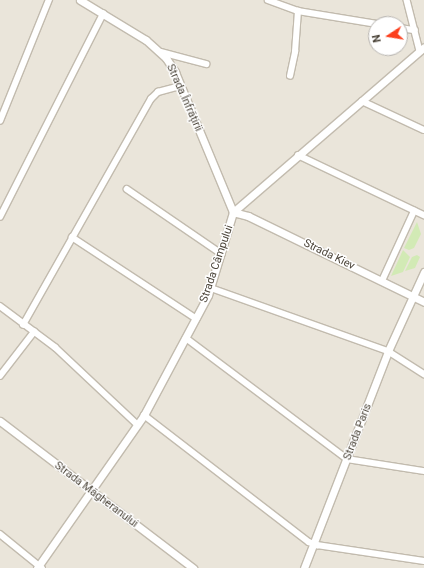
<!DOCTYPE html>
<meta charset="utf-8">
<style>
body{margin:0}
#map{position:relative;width:424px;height:568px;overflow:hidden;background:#f6f3ec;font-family:Roboto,sans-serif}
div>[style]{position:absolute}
.residential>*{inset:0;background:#eae5da}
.green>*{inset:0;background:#d2eab5}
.roads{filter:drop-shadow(1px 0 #c2bbae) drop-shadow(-1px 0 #c2bbae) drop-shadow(0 1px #c2bbae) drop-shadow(0 -1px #c2bbae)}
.minor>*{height:5.5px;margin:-2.75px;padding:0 2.75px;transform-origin:2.75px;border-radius:2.75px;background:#fff}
.tertiary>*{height:7px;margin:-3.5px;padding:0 3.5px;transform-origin:3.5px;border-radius:3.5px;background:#fff}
span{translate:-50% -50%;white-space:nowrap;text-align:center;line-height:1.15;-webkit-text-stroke:3px #fff;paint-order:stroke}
.street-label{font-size:11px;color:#4b4439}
.north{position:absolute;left:368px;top:16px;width:40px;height:40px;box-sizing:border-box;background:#fff;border:1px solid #b7b4b0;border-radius:50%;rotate:258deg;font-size:11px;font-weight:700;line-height:16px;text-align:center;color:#4b4439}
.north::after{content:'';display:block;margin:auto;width:14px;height:18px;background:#fc3f1d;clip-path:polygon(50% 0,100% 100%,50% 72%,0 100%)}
</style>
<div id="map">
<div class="residential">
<div style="clip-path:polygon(evenodd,0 0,424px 0,424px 568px,0 568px,0 0,376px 24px,400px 24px,400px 48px,376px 48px,376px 24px)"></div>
</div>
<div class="green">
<div style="clip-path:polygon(417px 222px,421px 234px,414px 248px,409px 250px,404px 248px)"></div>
<div style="clip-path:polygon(403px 250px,410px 257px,403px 272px,391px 276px)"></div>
<div style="clip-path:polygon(417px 255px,420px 257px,415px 268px,405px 271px,412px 257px)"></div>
</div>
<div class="roads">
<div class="minor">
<div style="left:268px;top:0;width:32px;rotate:20deg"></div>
<div style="left:298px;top:11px;width:80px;rotate:9.3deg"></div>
<div style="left:407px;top:0;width:53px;rotate:75.7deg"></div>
<div style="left:400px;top:28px;width:15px;rotate:8deg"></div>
<div style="left:161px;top:52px;width:47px;rotate:14.9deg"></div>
<div style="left:290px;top:76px;width:25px;rotate:-78deg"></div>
<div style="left:295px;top:52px;width:41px;rotate:-85.8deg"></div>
<div style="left:362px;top:101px;width:68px;rotate:25.1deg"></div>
<div style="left:0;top:121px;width:131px;rotate:-68deg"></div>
<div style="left:298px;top:155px;width:140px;rotate:25.5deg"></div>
<div style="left:127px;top:189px;width:115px;rotate:34.4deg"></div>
<div style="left:0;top:217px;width:228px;rotate:-63.1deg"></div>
<div style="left:72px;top:237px;width:149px;rotate:33.3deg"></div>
<div style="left:382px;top:281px;width:77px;rotate:-65.4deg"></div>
<div style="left:211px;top:288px;width:188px;rotate:19.6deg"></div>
<div style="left:388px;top:351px;width:43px;rotate:32.6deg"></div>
<div style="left:0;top:306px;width:69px;rotate:36.7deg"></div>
<div style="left:55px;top:347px;width:114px;rotate:43.2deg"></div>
<div style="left:23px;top:325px;width:260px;rotate:-60.5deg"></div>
<div style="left:151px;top:99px;width:10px;rotate:-45deg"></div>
<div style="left:158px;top:92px;width:24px;rotate:-15deg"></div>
<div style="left:186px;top:338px;width:201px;rotate:36.9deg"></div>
<div style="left:347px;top:459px;width:78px;rotate:8.9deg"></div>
<div style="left:0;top:376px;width:56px;rotate:-52.3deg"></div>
<div style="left:144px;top:415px;width:208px;rotate:37.6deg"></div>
<div style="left:309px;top:542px;width:9px;rotate:21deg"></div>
<div style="left:317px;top:545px;width:108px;rotate:8.5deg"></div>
<div style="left:0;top:534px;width:54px;rotate:39deg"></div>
</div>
<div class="tertiary">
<div style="left:80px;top:0;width:77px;rotate:31.2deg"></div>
<div style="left:146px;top:40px;width:27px;rotate:42deg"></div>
<div style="left:166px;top:58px;width:17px;rotate:57deg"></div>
<div style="left:175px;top:72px;width:152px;rotate:67.5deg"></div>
<div style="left:233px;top:212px;width:16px;rotate:15deg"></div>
<div style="left:248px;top:216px;width:196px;rotate:26deg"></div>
<div style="left:0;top:421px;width:243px;rotate:37.3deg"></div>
<div style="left:37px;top:568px;width:187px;rotate:-55deg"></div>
<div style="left:144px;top:415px;width:136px;rotate:-61.9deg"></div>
<div style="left:208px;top:295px;width:87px;rotate:-73.2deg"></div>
<div style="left:233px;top:212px;width:252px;rotate:-40.8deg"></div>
<div style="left:304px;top:568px;width:233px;rotate:-68.8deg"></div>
<div style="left:388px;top:351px;width:87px;rotate:-65.5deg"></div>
</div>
</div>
<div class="street-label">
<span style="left:184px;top:98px;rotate:66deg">Strada Înfrățirii</span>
<span style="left:329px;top:255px;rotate:26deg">Strada Kiev</span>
<span style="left:217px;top:264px;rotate:-71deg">Strada Câmpului</span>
<span style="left:358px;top:432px;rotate:-69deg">Strada Paris</span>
<span style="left:96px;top:495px;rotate:37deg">Strada Măgheranului</span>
</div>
<div class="north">N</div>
</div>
